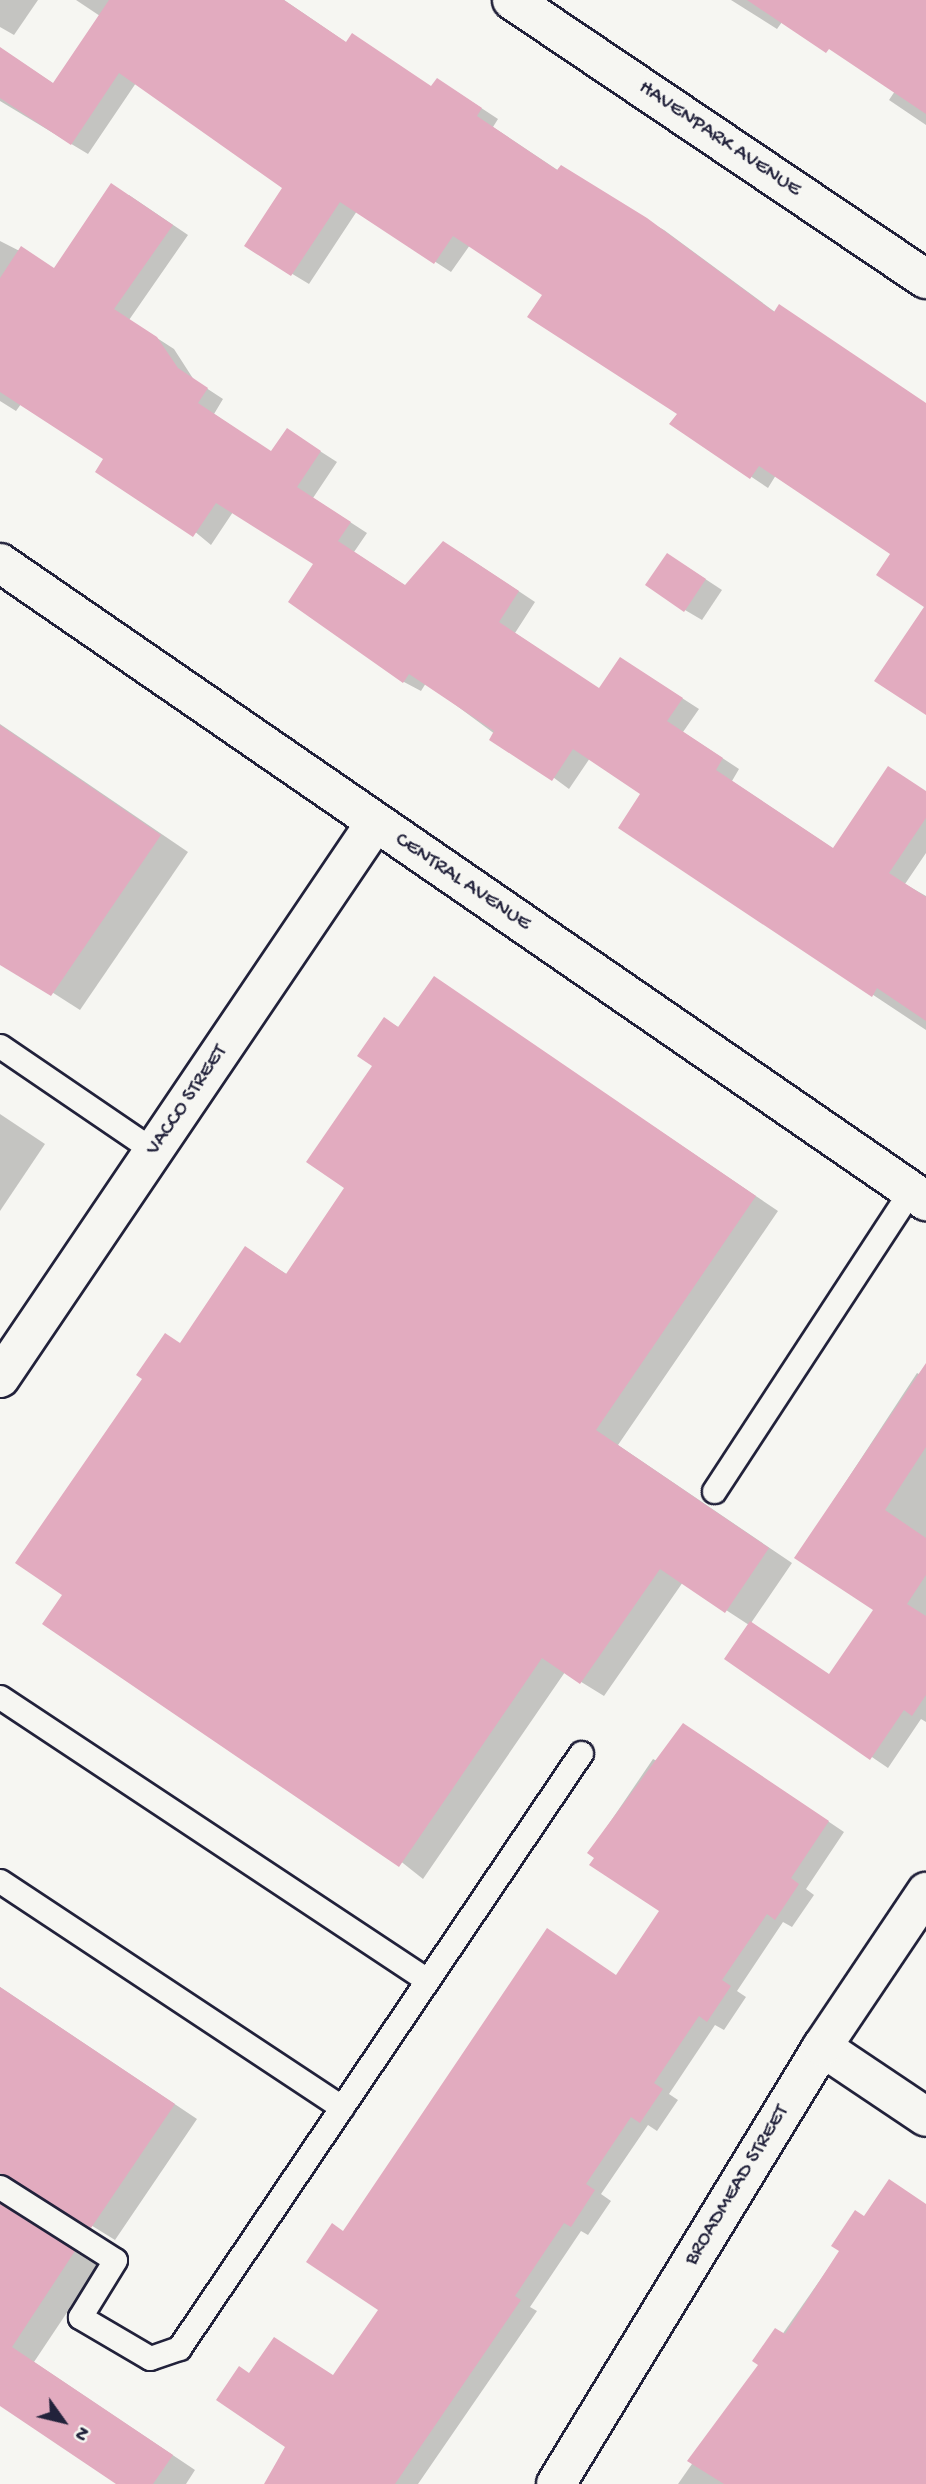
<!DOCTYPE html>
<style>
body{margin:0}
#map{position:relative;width:926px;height:2484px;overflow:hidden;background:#f6f6f2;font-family:"Gochi Hand",sans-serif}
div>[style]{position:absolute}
.shadow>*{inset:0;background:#0003}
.building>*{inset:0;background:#e2abbf}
.roads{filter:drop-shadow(2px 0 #22223b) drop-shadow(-2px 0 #22223b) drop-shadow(0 2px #22223b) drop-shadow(0 -2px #22223b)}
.lane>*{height:23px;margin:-11.5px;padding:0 11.5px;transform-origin:11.5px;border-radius:11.5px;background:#f6f6f2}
.street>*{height:38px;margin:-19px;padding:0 19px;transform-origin:19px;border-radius:19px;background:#f6f6f2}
.secondary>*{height:38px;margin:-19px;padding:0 19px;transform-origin:19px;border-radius:19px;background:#f6f6f2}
span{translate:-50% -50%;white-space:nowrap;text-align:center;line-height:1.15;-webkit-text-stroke:6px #f6f6f2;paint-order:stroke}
.street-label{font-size:21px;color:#22223b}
.north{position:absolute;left:28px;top:2386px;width:70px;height:70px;-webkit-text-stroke:5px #f6f6f2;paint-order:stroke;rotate:124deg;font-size:19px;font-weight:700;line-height:28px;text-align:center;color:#22223b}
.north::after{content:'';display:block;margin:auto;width:24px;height:32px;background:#22223b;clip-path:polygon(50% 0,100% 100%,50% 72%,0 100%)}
</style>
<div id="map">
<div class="shadow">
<div style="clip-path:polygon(0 0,38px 0,14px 35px,0 27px)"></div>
<div style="clip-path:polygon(76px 0,284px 0,347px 43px,432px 87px,454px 90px,498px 119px,493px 127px,559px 171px,664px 230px,775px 312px,926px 405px,926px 606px,892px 554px,776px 475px,768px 488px,672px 424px,679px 413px,544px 295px,470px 245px,451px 272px,357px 211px,309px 284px,246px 246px,284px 187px,136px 83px,88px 154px,0 101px,0 48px,54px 84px,100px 16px)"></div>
<div style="clip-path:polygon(731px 0,926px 0,926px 125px,889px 100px,895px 91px,846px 58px,782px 22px,777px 29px)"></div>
<div style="clip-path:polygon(129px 195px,188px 235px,129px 320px,174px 349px,194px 380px,223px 399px,214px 414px,272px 453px,287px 430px,337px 462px,313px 498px,367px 533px,354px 552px,406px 586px,461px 553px,535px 602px,515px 633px,600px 690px,637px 669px,699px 709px,683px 732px,739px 769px,732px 781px,834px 849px,926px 791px,926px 853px,905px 884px,926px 896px,926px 1030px,620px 827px,642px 794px,590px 758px,569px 789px,426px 683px,421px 691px,404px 682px,291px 602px,315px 563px,233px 512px,211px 545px,106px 458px,21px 404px,16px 411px,0 401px,0 241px,55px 269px)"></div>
<div style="clip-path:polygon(684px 565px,722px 590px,702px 620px,685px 610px)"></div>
<div style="clip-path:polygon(0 724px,188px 852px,80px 1010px,0 959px)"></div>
<div style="clip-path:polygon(434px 978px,778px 1211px,618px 1445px,792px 1563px,751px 1623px,831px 1676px,875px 1609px,796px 1558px,917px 1373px,926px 1378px,926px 1722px,921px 1719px,888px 1768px,727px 1658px,749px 1625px,683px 1582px,604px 1696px,565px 1672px,423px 1879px,64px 1594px,181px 1344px,246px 1248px,288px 1275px,347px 1188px,384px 1019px,400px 1028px)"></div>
<div style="clip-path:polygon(0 1114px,45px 1144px,0 1211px)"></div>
<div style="clip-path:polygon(700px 1735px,844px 1832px,806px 1889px,814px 1895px,792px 1927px,783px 1922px,737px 1991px,746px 1997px,724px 2030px,715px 2025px,669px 2094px,678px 2100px,657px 2131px,648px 2125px,601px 2194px,611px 2201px,588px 2235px,581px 2231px,530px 2307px,537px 2311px,418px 2484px,280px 2484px,287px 2446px,250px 2375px,335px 2377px,380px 2309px,344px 2232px,617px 1976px,661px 1911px,589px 1853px,653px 1759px,659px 1762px)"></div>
<div style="clip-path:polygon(0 1987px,197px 2119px,115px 2240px,31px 2188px,11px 2192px,15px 2214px,98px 2266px,34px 2362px,195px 2470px,186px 2484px,119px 2484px,0 2404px)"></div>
<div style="clip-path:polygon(926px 2205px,926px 2484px,678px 2484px,864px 2217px)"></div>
</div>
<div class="building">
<div style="clip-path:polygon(109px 0,284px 0,346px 42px,352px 33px,431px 86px,437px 78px,482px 108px,477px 116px,557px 170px,561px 165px,647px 218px,774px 312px,779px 304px,926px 403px,926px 715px,874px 681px,924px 607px,876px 575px,890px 554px,759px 466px,750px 479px,669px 424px,677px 414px,527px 317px,542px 295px,453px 236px,434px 264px,340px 202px,291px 276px,244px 246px,282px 188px,119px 73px,71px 145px,0 98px,0 47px,53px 83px)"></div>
<div style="clip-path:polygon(747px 0,926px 0,926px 114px,829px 49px,826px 53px)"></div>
<div style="clip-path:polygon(111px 183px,173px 225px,114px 309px,157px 337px,178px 368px,208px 388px,198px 403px,271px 451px,287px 428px,321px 451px,297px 487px,351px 522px,338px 541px,405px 585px,443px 541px,519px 591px,499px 622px,599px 688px,620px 657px,683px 698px,667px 721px,723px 758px,716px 770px,833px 848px,888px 766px,926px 791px,926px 818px,889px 873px,926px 897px,926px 1021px,877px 988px,872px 997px,618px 828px,640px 794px,573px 749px,552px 781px,489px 740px,494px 731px,409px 674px,403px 683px,288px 602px,313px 564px,216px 503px,193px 537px,95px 472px,103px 459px,0 392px,0 278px,21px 246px,54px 268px)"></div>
<div style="clip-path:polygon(667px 553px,706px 579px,684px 612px,645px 585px)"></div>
<div style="clip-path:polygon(0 725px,161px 835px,51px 996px,0 965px)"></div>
<div style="clip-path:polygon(434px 976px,756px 1196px,596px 1430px,769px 1548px,725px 1613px,660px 1569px,580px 1684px,542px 1658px,399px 1867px,42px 1624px,62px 1595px,15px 1563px,142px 1379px,136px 1375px,165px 1333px,180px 1343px,245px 1246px,286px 1274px,344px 1188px,306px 1162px,372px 1066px,357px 1056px,384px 1017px,398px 1027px)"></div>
<div style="clip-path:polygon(926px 1363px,926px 1447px,885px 1510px,926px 1538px,926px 1575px,907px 1604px,926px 1616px,926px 1695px,912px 1716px,904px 1710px,870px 1760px,724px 1659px,750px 1621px,829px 1674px,873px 1610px,794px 1558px)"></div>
<div style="clip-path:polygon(683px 1723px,829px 1821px,791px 1878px,799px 1884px,775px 1920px,767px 1914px,722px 1980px,731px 1986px,707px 2022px,699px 2016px,654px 2083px,663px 2089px,640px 2123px,631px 2117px,586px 2184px,595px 2190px,571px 2227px,564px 2223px,515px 2296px,521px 2300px,395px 2484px,264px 2484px,285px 2447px,216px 2400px,239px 2366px,249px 2373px,274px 2337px,333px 2375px,378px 2310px,306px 2262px,332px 2223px,343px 2231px,547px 1928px,616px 1975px,659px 1911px,589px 1865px,594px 1858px,587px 1853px)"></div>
<div style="clip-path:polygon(0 1987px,175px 2104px,91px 2228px,0 2173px)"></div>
<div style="clip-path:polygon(889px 2179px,926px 2204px,926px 2484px,724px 2484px,687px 2461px,758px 2365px,752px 2361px,775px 2328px,785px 2334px,839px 2251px,831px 2246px,855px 2210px,864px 2216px)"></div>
<div style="clip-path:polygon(0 2204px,75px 2251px,12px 2347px,173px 2455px,153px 2484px,116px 2484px,0 2406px)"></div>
</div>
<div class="roads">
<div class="lane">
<div style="left:0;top:1046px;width:186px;rotate:34.3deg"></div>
<div style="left:714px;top:1491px;width:360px;rotate:-56.8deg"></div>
<div style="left:0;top:1697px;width:512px;rotate:33.53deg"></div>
<div style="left:0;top:1881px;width:410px;rotate:33.5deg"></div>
<div style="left:0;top:2187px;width:136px;rotate:32.4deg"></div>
<div style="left:115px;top:2260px;width:67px;rotate:121.6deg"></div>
<div style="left:80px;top:2317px;width:81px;rotate:30.4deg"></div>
<div style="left:150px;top:2358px;width:31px;rotate:-19deg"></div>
<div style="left:179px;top:2348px;width:718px;rotate:-55.96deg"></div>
</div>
<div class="street">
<div style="left:512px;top:0;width:499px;rotate:34deg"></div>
<div style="left:0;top:1378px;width:670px;rotate:-55.95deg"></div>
<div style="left:822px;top:2047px;width:125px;rotate:33.9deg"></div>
<div style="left:556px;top:2484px;width:512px;rotate:-58.67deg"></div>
<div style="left:822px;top:2047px;width:187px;rotate:-56.1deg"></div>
</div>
<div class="secondary">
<div style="left:0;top:563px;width:1125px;rotate:34.57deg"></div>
</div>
</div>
<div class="street-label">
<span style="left:719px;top:140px;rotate:34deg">HAVENPARK AVENUE</span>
<span style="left:462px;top:883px;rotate:34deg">CENTRAL AVENUE</span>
<span style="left:188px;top:1101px;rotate:-56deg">VACCO STREET</span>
<span style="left:738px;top:2186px;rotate:-59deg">BROADMEAD STREET</span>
</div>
<div class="north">N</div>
</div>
